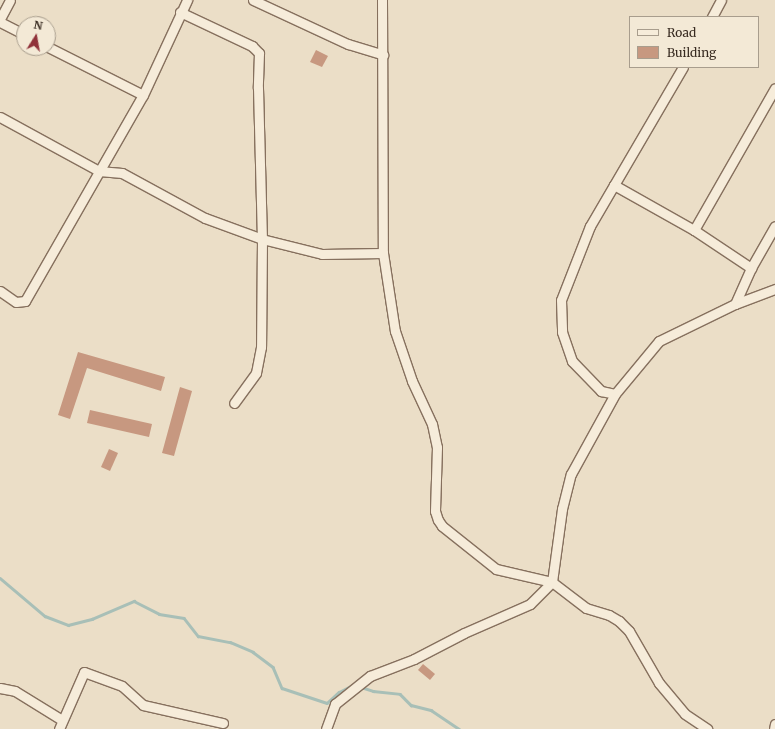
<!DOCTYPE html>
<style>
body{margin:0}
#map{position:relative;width:775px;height:729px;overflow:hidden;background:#ebdec7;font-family:Merriweather,serif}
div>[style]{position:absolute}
.stream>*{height:2.5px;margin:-1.25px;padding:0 1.25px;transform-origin:1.25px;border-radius:1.25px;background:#a8bfb7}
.building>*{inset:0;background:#c79880}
.roads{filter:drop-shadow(1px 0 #86705e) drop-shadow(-1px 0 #86705e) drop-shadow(0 1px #86705e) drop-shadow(0 -1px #86705e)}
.minor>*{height:9px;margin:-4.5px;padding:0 4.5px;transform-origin:4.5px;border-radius:4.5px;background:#f6ecda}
span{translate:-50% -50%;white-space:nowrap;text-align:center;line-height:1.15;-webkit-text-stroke:3px #f3e9d6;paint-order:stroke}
.legend{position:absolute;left:629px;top:16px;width:130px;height:52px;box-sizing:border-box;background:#f3e9d6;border:1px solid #a89d8d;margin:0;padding:5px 7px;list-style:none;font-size:12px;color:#372a20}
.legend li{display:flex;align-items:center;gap:8px;height:20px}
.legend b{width:20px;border:1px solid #a89d8d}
.north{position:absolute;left:16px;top:16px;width:40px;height:40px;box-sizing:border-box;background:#f3e9d6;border:1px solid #a89d8d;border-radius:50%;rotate:11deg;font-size:11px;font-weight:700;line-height:16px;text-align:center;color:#372a20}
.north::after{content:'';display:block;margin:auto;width:14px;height:18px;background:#90323a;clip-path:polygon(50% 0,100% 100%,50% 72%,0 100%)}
</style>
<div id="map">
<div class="stream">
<div style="left:0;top:578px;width:59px;rotate:40.2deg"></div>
<div style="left:45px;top:616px;width:25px;rotate:21deg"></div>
<div style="left:68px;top:625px;width:25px;rotate:-14deg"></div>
<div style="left:92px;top:619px;width:46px;rotate:-23.2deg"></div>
<div style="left:134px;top:601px;width:28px;rotate:27deg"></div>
<div style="left:159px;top:614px;width:25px;rotate:9deg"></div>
<div style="left:184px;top:618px;width:23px;rotate:52deg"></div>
<div style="left:198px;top:636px;width:33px;rotate:11deg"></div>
<div style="left:230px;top:642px;width:25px;rotate:23deg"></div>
<div style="left:253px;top:652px;width:25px;rotate:37deg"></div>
<div style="left:273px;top:667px;width:23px;rotate:67deg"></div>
<div style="left:282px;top:688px;width:47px;rotate:18.4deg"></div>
<div style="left:327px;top:703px;width:16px;rotate:-43deg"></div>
<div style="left:339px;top:692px;width:18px;rotate:-27deg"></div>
<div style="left:361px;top:687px;width:13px;rotate:18deg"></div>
<div style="left:373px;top:691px;width:27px;rotate:6deg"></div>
<div style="left:400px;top:694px;width:16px;rotate:45deg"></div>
<div style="left:411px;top:705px;width:21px;rotate:14deg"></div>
<div style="left:431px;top:710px;width:34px;rotate:34deg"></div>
</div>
<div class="building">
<div style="clip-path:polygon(316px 50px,328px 56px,322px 67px,310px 62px)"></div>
<div style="clip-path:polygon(78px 352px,165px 377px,161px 391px,87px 368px,70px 419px,58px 415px)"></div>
<div style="clip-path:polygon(180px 387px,192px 391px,174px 456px,162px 453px)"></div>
<div style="clip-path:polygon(90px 410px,152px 424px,149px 437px,87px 423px)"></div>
<div style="clip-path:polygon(109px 449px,118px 453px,110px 471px,101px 467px)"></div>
<div style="clip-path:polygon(423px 664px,435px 674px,430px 680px,418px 670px)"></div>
</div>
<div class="roads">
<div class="minor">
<div style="left:253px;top:0;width:105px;rotate:24.9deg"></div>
<div style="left:348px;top:44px;width:37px;rotate:17deg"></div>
<div style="left:382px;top:0;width:253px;rotate:89.8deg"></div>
<div style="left:383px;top:253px;width:79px;rotate:81.3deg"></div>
<div style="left:395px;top:331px;width:53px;rotate:71.2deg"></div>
<div style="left:412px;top:381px;width:47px;rotate:65.1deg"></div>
<div style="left:432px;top:424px;width:24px;rotate:78deg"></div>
<div style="left:437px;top:447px;width:64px;rotate:91.8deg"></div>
<div style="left:435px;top:511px;width:9px;rotate:72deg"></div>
<div style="left:438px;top:520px;width:7px;rotate:56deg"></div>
<div style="left:442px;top:526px;width:69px;rotate:38.5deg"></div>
<div style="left:496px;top:569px;width:57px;rotate:13.1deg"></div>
<div style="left:552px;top:582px;width:43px;rotate:37.4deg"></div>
<div style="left:586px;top:608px;width:24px;rotate:17deg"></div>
<div style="left:609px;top:615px;width:12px;rotate:31deg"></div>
<div style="left:619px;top:621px;width:14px;rotate:45deg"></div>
<div style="left:629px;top:631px;width:60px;rotate:60deg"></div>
<div style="left:659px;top:683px;width:40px;rotate:50deg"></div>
<div style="left:685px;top:714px;width:27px;rotate:34deg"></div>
<div style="left:180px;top:12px;width:80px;rotate:25.3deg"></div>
<div style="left:252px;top:46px;width:10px;rotate:45deg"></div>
<div style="left:259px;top:53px;width:35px;rotate:92deg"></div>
<div style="left:258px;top:88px;width:151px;rotate:88.5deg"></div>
<div style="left:262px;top:239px;width:108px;rotate:90.5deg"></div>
<div style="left:261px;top:347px;width:26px;rotate:101deg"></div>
<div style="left:256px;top:373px;width:37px;rotate:126deg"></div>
<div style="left:712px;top:17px;width:19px;rotate:-62deg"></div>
<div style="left:0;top:19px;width:21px;rotate:-62deg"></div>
<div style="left:0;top:22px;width:27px;rotate:27deg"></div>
<div style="left:48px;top:47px;width:106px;rotate:26.8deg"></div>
<div style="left:683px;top:67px;width:137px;rotate:120.3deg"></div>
<div style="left:614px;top:185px;width:92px;rotate:29.4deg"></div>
<div style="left:694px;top:230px;width:163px;rotate:-60.3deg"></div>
<div style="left:0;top:117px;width:113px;rotate:28.6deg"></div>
<div style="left:99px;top:171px;width:23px;rotate:5deg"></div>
<div style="left:122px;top:173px;width:94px;rotate:28.5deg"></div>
<div style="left:205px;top:218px;width:61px;rotate:20.2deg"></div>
<div style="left:262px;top:239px;width:62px;rotate:14deg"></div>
<div style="left:322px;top:254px;width:61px;rotate:-0.9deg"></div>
<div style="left:614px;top:185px;width:48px;rotate:120.3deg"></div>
<div style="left:590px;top:226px;width:79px;rotate:111.4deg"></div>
<div style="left:561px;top:300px;width:32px;rotate:88deg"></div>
<div style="left:562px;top:332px;width:31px;rotate:71deg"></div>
<div style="left:572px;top:361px;width:42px;rotate:46deg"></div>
<div style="left:601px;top:391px;width:14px;rotate:12deg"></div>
<div style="left:615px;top:394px;width:69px;rotate:-50.3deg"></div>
<div style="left:659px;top:341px;width:85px;rotate:-26deg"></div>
<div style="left:735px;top:304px;width:39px;rotate:-66deg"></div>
<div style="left:694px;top:230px;width:69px;rotate:33.7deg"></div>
<div style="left:751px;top:268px;width:48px;rotate:-60.3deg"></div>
<div style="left:0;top:291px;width:19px;rotate:35deg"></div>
<div style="left:16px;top:302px;width:9px;rotate:-6deg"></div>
<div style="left:25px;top:301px;width:237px;rotate:-60.2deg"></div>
<div style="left:143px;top:95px;width:105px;rotate:-65.1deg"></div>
<div style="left:735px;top:304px;width:43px;rotate:-20.6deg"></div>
<div style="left:0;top:688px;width:15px;rotate:11deg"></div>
<div style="left:15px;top:691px;width:55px;rotate:31.7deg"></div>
<div style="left:59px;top:729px;width:62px;rotate:-66.3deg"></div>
<div style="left:84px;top:672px;width:40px;rotate:20.2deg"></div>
<div style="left:122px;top:686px;width:28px;rotate:42deg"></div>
<div style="left:143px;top:705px;width:82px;rotate:12.7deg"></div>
<div style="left:326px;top:729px;width:27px;rotate:-70deg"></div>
<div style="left:335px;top:704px;width:45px;rotate:-38.7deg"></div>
<div style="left:370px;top:676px;width:47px;rotate:-21.1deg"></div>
<div style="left:414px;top:659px;width:56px;rotate:-27.5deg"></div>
<div style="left:464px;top:633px;width:72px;rotate:-23.7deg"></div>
<div style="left:530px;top:604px;width:31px;rotate:-45deg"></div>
<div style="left:552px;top:582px;width:74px;rotate:-82.2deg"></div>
<div style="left:562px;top:509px;width:36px;rotate:-76deg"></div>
<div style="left:571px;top:474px;width:91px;rotate:-61.2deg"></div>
<div style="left:774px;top:729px;width:5px;rotate:-79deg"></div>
</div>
</div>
<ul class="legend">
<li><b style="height:5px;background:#f6ecda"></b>Road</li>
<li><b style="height:11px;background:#c79880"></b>Building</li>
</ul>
<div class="north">N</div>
</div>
